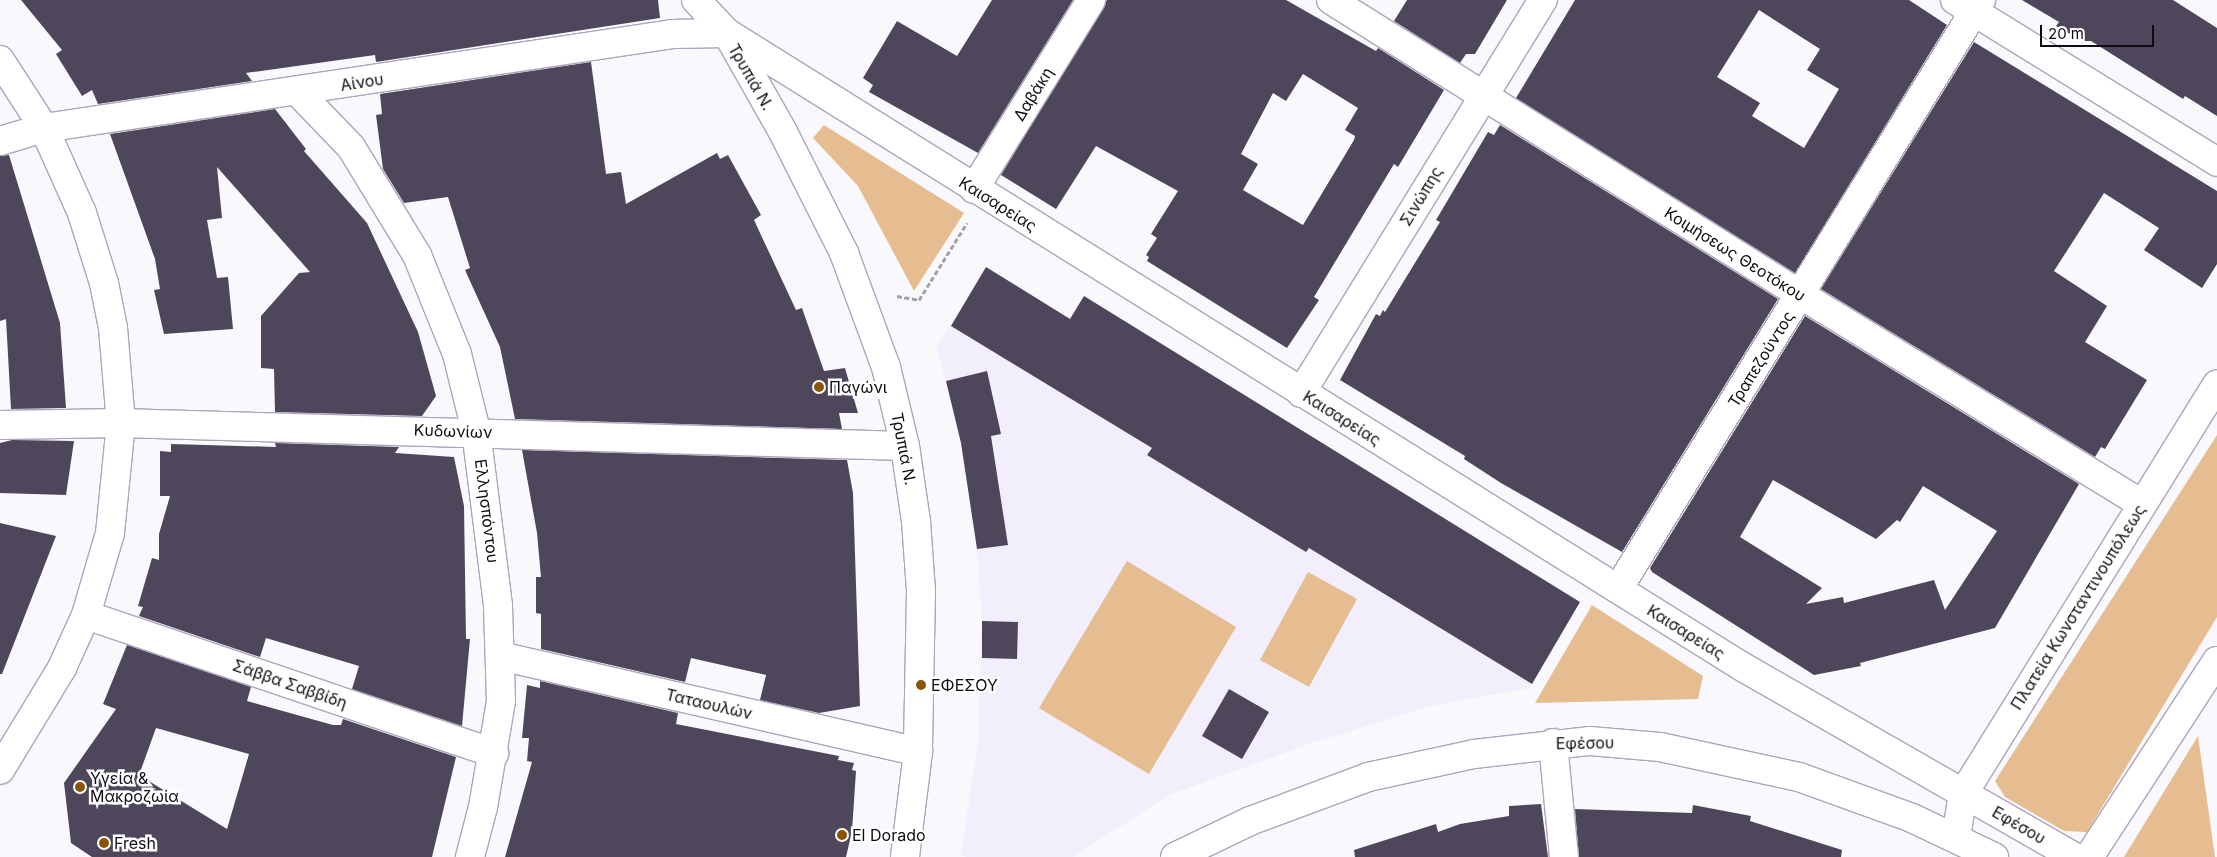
<!DOCTYPE html>
<meta charset="utf-8">
<style>
body{margin:0}
#map{position:relative;width:2217px;height:857px;overflow:hidden;background:#f9f8fd;font-family:Inter,sans-serif}
div>[style]{position:absolute}
.built>*{inset:0;background:#f2eefb}
.green>*{inset:0;background:#e6bc91}
.building>*{inset:0;background:#4e475c}
.path>*{height:3px;margin-top:-1.5px;transform-origin:0;background:repeating-linear-gradient(90deg,#a4a2a8 0 5px,transparent 0 7.5px)}
.roads{filter:drop-shadow(1px 0 #ada5bc) drop-shadow(-1px 0 #ada5bc) drop-shadow(0 1px #ada5bc) drop-shadow(0 -1px #ada5bc)}
.minor>*{height:28px;margin:-14px;padding:0 14px;transform-origin:14px;border-radius:14px;background:#fff}
.dots>*{width:14px;height:14px;translate:-50% -50%;box-sizing:border-box;border:2px solid #fff;border-radius:50%}
span{translate:-50% -50%;white-space:nowrap;text-align:center;line-height:1.15;-webkit-text-stroke:5px #fff;paint-order:stroke}
.street-label{font-size:16px;color:#0e0b13}
.poi-label{font-size:16px;color:#0e0b13}
.left{translate:0 -50%;text-align:left}
.scale{position:absolute;left:2040px;top:25px;width:114px;height:22px;box-sizing:border-box;border:2px solid #0e0b13;border-top:0;padding-left:6px;font-size:15px;line-height:18px;white-space:nowrap;color:#0e0b13;-webkit-text-stroke:4px #fff;paint-order:stroke}
</style>
<div id="map">
<div class="built">
<div style="clip-path:polygon(986px 267px,1070px 319px,1084px 296px,1580px 602px,1529px 688px,1430px 706px,1312px 743px,1169px 795px,1073px 857px,966px 857px,961px 854px,978px 743px,982px 621px,977px 548px,961px 443px,937px 347px)"></div>
</div>
<div class="green">
<div style="clip-path:polygon(824px 125px,964px 213px,914px 291px,858px 186px,813px 138px)"></div>
<div style="clip-path:polygon(2217px 435px,2217px 617px,2087px 832px,2064px 831px,2005px 797px,1995px 781px)"></div>
<div style="clip-path:polygon(1127px 561px,1236px 627px,1149px 774px,1039px 708px)"></div>
<div style="clip-path:polygon(1308px 572px,1357px 599px,1309px 687px,1260px 660px)"></div>
<div style="clip-path:polygon(1592px 605px,1703px 676px,1698px 699px,1535px 703px)"></div>
<div style="clip-path:polygon(2198px 736px,2215px 857px,2124px 857px)"></div>
</div>
<div class="building">
<div style="clip-path:polygon(21px 0,658px 0,660px 18px,376px 62px,375px 55px,246px 73px,252px 81px,98px 104px,92px 90px,82px 96px,56px 54px,62px 50px)"></div>
<div style="clip-path:polygon(992px 0,1073px 0,978px 153px,869px 92px,873px 85px,863px 78px,897px 21px,957px 56px)"></div>
<div style="clip-path:polygon(evenodd,1107px 0,1286px 0,1376px 51px,1378px 48px,1444px 90px,1398px 167px,1394px 164px,1314px 297px,1319px 300px,1287px 348px,1147px 261px,1149px 257px,1146px 255px,1157px 238px,1151px 234px,1178px 191px,1096px 146px,1056px 209px,1001px 175px,1107px 0,1303px 74px,1358px 108px,1345px 130px,1355px 136px,1354px 140px,1303px 225px,1243px 190px,1258px 164px,1241px 154px,1273px 93px,1286px 101px,1303px 74px)"></div>
<div style="clip-path:polygon(1407px 0,1507px 0,1475px 54px,1466px 54px,1460px 63px,1394px 21px)"></div>
<div style="clip-path:polygon(evenodd,1575px 0,1909px 0,1947px 25px,1795px 273px,1516px 98px,1575px 0,1759px 10px,1820px 49px,1807px 70px,1839px 89px,1804px 148px,1752px 116px,1760px 103px,1717px 77px,1759px 10px)"></div>
<div style="clip-path:polygon(2022px 0,2173px 0,2217px 28px,2217px 116px,2185px 96px,2183px 99px,2091px 41px,2082px 41px,2056px 26px,2059px 22px)"></div>
<div style="clip-path:polygon(1974px 42px,2217px 191px,2217px 264px,2202px 288px,2144px 250px,2159px 228px,2104px 193px,2054px 271px,2107px 306px,2085px 342px,2147px 380px,2105px 449px,2101px 447px,2095px 457px,1821px 289px)"></div>
<div style="clip-path:polygon(591px 62px,606px 174px,621px 172px,626px 204px,717px 153px,720px 159px,728px 155px,761px 215px,754px 220px,796px 310px,802px 308px,824px 371px,845px 368px,858px 413px,839px 413px,842px 429px,515px 419px,500px 347px,465px 270px,470px 268px,448px 197px,404px 203px,383px 169px,376px 115px,382px 114px,380px 94px)"></div>
<div style="clip-path:polygon(275px 109px,306px 149px,304px 151px,367px 223px,418px 332px,436px 396px,422px 416px,275px 412px,274px 369px,261px 368px,261px 316px,299px 273px,310px 272px,217px 167px,222px 218px,207px 220px,217px 278px,228px 277px,233px 329px,164px 334px,154px 290px,160px 289px,155px 259px,110px 134px)"></div>
<div style="clip-path:polygon(1500px 125px,1778px 299px,1622px 552px,1501px 483px,1464px 459px,1465px 456px,1340px 380px,1376px 314px,1380px 316px,1383px 310px,1385px 312px,1440px 222px,1436px 220px,1488px 132px,1494px 135px)"></div>
<div style="clip-path:polygon(9px 155px,60px 323px,66px 408px,11px 409px,6px 319px,0 321px,0 156px)"></div>
<div style="clip-path:polygon(986px 267px,1070px 319px,1084px 296px,1580px 602px,1532px 684px,1309px 548px,1306px 552px,1147px 455px,1152px 448px,951px 326px)"></div>
<div style="clip-path:polygon(evenodd,1805px 316px,2079px 484px,1995px 628px,1860px 663px,1861px 666px,1814px 675px,1652px 572px,1650px 568px,1805px 316px,1773px 480px,1876px 539px,1897px 520px,1900px 522px,1923px 486px,1997px 531px,1945px 610px,1934px 580px,1844px 603px,1843px 597px,1806px 604px,1822px 588px,1740px 537px,1773px 480px)"></div>
<div style="clip-path:polygon(987px 371px,1001px 434px,991px 436px,1008px 545px,977px 549px,961px 443px,946px 381px)"></div>
<div style="clip-path:polygon(12px 440px,74px 441px,66px 495px,0 493px,0 443px)"></div>
<div style="clip-path:polygon(275px 443px,399px 447px,395px 453px,454px 457px,464px 506px,466px 639px,470px 639px,462px 726px,352px 689px,359px 666px,266px 638px,260px 657px,139px 616px,143px 607px,138px 606px,152px 558px,159px 560px,159px 534px,170px 496px,160px 496px,160px 451px,171px 452px,171px 444px,276px 447px)"></div>
<div style="clip-path:polygon(522px 450px,847px 460px,853px 493px,860px 706px,819px 713px,760px 700px,766px 675px,691px 658px,685px 682px,541px 649px,541px 614px,536px 613px,536px 577px,541px 577px,537px 533px)"></div>
<div style="clip-path:polygon(0 523px,56px 536px,2px 674px,0 674px)"></div>
<div style="clip-path:polygon(982px 621px,1018px 622px,1017px 659px,982px 658px)"></div>
<div style="clip-path:polygon(evenodd,127px 645px,251px 687px,247px 701px,333px 725px,341px 725px,343px 719px,456px 757px,432px 857px,92px 857px,71px 843px,64px 783px,116px 709px,103px 704px,127px 645px,156px 728px,249px 754px,227px 829px,139px 775px,156px 728px)"></div>
<div style="clip-path:polygon(540px 681px,678px 713px,676px 724px,839px 756px,838px 760px,854px 763px,852px 770px,856px 771px,852px 831px,846px 857px,505px 857px,532px 762px,527px 761px,529px 738px,522px 738px,527px 685px,540px 688px)"></div>
<div style="clip-path:polygon(1229px 689px,1269px 712px,1242px 759px,1202px 736px)"></div>
<div style="clip-path:polygon(1541px 804px,1548px 857px,1355px 857px,1354px 850px,1436px 824px,1438px 832px,1460px 824px,1509px 816px,1509px 806px)"></div>
<div style="clip-path:polygon(1693px 805px,1751px 816px,1750px 821px,1842px 850px,1841px 857px,1579px 857px,1575px 809px,1692px 813px)"></div>
</div>
<div class="path">
<div style="left:897px;top:296px;width:22px;rotate:10deg"></div>
<div style="left:919px;top:300px;width:91px;rotate:-58.1deg"></div>
</div>
<div class="roads">
<div class="minor">
<div style="left:696px;top:0;width:45px;rotate:46.8deg"></div>
<div style="left:727px;top:33px;width:114px;rotate:60.5deg"></div>
<div style="left:783px;top:132px;width:136px;rotate:63.2deg"></div>
<div style="left:844px;top:253px;width:121px;rotate:69.8deg"></div>
<div style="left:886px;top:367px;width:81px;rotate:76.5deg"></div>
<div style="left:905px;top:446px;width:76px;rotate:81.7deg"></div>
<div style="left:916px;top:521px;width:70px;rotate:85.9deg"></div>
<div style="left:921px;top:591px;width:161px;rotate:91.1deg"></div>
<div style="left:918px;top:752px;width:106px;rotate:97.1deg"></div>
<div style="left:1331px;top:0;width:555px;rotate:32.11deg"></div>
<div style="left:1801px;top:295px;width:400px;rotate:31.5deg"></div>
<div style="left:1955px;top:0;width:308px;rotate:31.7deg"></div>
<div style="left:727px;top:33px;width:1195px;rotate:31.97deg"></div>
<div style="left:1741px;top:666px;width:384px;rotate:29.8deg"></div>
<div style="left:0;top:60px;width:81px;rotate:57.1deg"></div>
<div style="left:44px;top:128px;width:93px;rotate:65.9deg"></div>
<div style="left:82px;top:213px;width:73px;rotate:72.6deg"></div>
<div style="left:104px;top:283px;width:46px;rotate:78.7deg"></div>
<div style="left:113px;top:328px;width:95px;rotate:85.2deg"></div>
<div style="left:121px;top:423px;width:111px;rotate:95.7deg"></div>
<div style="left:110px;top:533px;width:85px;rotate:106.3deg"></div>
<div style="left:86px;top:615px;width:58px;rotate:114.4deg"></div>
<div style="left:62px;top:668px;width:119px;rotate:121.3deg"></div>
<div style="left:298px;top:92px;width:76px;rotate:46.1deg"></div>
<div style="left:351px;top:147px;width:127px;rotate:58.6deg"></div>
<div style="left:417px;top:255px;width:107px;rotate:68deg"></div>
<div style="left:457px;top:354px;width:79px;rotate:76.1deg"></div>
<div style="left:476px;top:431px;width:176px;rotate:82.8deg"></div>
<div style="left:498px;top:606px;width:95px;rotate:88.2deg"></div>
<div style="left:501px;top:701px;width:108px;rotate:99.6deg"></div>
<div style="left:483px;top:807px;width:52px;rotate:104.6deg"></div>
<div style="left:0;top:141px;width:46px;rotate:-16.5deg"></div>
<div style="left:44px;top:128px;width:635px;rotate:-8.51deg"></div>
<div style="left:672px;top:34px;width:55px;rotate:-1deg"></div>
<div style="left:974px;top:189px;width:222px;rotate:-58.2deg"></div>
<div style="left:1301px;top:393px;width:462px;rotate:-58.4deg"></div>
<div style="left:0;top:425px;width:121px;rotate:-0.9deg"></div>
<div style="left:121px;top:423px;width:784px;rotate:1.68deg"></div>
<div style="left:1618px;top:589px;width:692px;rotate:-58.35deg"></div>
<div style="left:86px;top:615px;width:431px;rotate:18.7deg"></div>
<div style="left:500px;top:656px;width:429px;rotate:12.9deg"></div>
<div style="left:1553px;top:743px;width:115px;rotate:84.5deg"></div>
<div style="left:1956px;top:837px;width:44px;rotate:-80.8deg"></div>
<div style="left:1963px;top:794px;width:482px;rotate:-58.2deg"></div>
<div style="left:1175px;top:857px;width:83px;rotate:-25.6deg"></div>
<div style="left:1250px;top:821px;width:126px;rotate:-20.4deg"></div>
<div style="left:1368px;top:777px;width:108px;rotate:-12.2deg"></div>
<div style="left:1474px;top:754px;width:117px;rotate:-6.4deg"></div>
<div style="left:1590px;top:741px;width:70px;rotate:4.9deg"></div>
<div style="left:1660px;top:747px;width:142px;rotate:12.2deg"></div>
<div style="left:1799px;top:777px;width:120px;rotate:19.9deg"></div>
<div style="left:1912px;top:818px;width:91px;rotate:25.4deg"></div>
<div style="left:2089px;top:857px;width:234px;rotate:-56.9deg"></div>
</div>
</div>
<div class="dots">
<div style="left:819px;top:387px;background:#8a5403"></div>
<div style="left:921px;top:685px;background:#8a5403"></div>
<div style="left:80px;top:787px;background:#8a5403"></div>
<div style="left:842px;top:835px;background:#8a5403"></div>
<div style="left:104px;top:843px;background:#8a5403"></div>
</div>
<div class="street-label">
<span style="left:751px;top:77px;rotate:60deg">Τρυπιά Ν.</span>
<span style="left:362px;top:82px;rotate:-9deg">Αίνου</span>
<span style="left:1033px;top:94px;rotate:-58deg">Δαβάκη</span>
<span style="left:1421px;top:196px;rotate:-59deg">Σινώπης</span>
<span style="left:998px;top:204px;rotate:32deg">Καισαρείας</span>
<span style="left:1735px;top:254px;rotate:32deg">Κοιμήσεως Θεοτόκου</span>
<span style="left:1761px;top:359px;rotate:-58deg">Τραπεζούντος</span>
<span style="left:1342px;top:418px;rotate:32deg">Καισαρείας</span>
<span style="left:453px;top:431px;rotate:2deg">Κυδωνίων</span>
<span style="left:904px;top:449px;rotate:79deg">Τρυπιά Ν.</span>
<span style="left:487px;top:511px;rotate:83deg">Ελλησπόντου</span>
<span style="left:2078px;top:607px;rotate:-58deg">Πλατεία Κωνσταντινουπόλεως</span>
<span style="left:1686px;top:632px;rotate:32deg">Καισαρείας</span>
<span style="left:290px;top:684px;rotate:19deg">Σάββα Σαββίδη</span>
<span style="left:709px;top:704px;rotate:13deg">Ταταουλών</span>
<span style="left:1585px;top:743px;rotate:-1deg">Εφέσου</span>
<span style="left:2019px;top:825px;rotate:30deg">Εφέσου</span>
</div>
<div class="poi-label">
<span class="left" style="left:829px;top:387px">Παγώνι</span>
<span class="left" style="left:931px;top:685px">ΕΦΕΣΟΥ</span>
<span class="left" style="left:90px;top:787px">Υγεία &amp;<br>Μακροζωία</span>
<span class="left" style="left:852px;top:835px">El Dorado</span>
<span class="left" style="left:114px;top:843px">Fresh</span>
</div>
<div class="scale">20 m</div>
</div>
